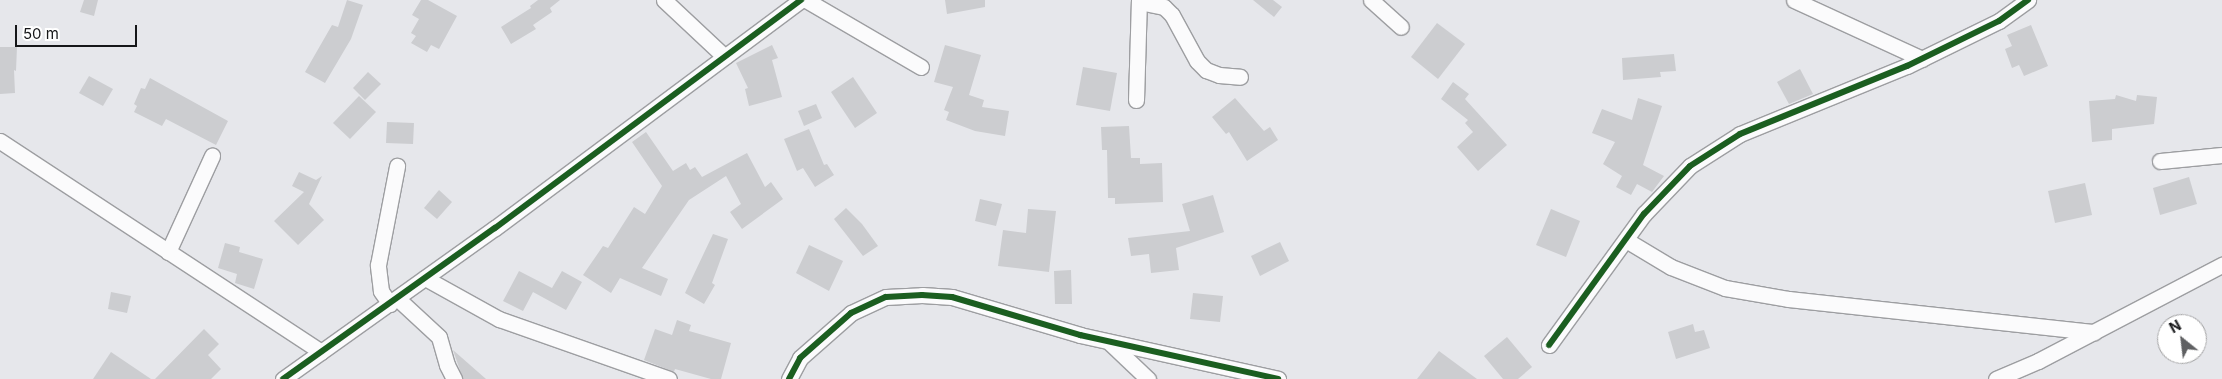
<!DOCTYPE html>
<style>
body{margin:0}
#map{position:relative;width:2222px;height:379px;overflow:hidden;background:#e6e7eb;font-family:Inter,sans-serif}
div>[style]{position:absolute}
.building>*{inset:0;background:#cccdd0}
.roads{filter:drop-shadow(1px 0 #9d9ea1) drop-shadow(-1px 0 #9d9ea1) drop-shadow(0 1px #9d9ea1) drop-shadow(0 -1px #9d9ea1)}
.minor>*{height:15px;margin:-7.5px;padding:0 7.5px;transform-origin:7.5px;border-radius:7.5px;background:#fbfbfc}
.cycleway>*{height:6px;margin:-3px;padding:0 3px;transform-origin:3px;border-radius:3px;background:#1b5e20}
span{translate:-50% -50%;white-space:nowrap;text-align:center;line-height:1.15;-webkit-text-stroke:5px #fff;paint-order:stroke}
.north{position:absolute;left:2157px;top:314px;width:50px;height:50px;box-sizing:border-box;background:#fff;border:1px solid #a2a2a3;border-radius:50%;rotate:331deg;font-size:14px;font-weight:700;line-height:20px;text-align:center;color:#161719}
.north::after{content:'';display:block;margin:auto;width:18px;height:22px;background:#5f6062;clip-path:polygon(50% 0,100% 100%,50% 72%,0 100%)}
.scale{position:absolute;left:15px;top:25px;width:122px;height:22px;box-sizing:border-box;border:2px solid #161719;border-top:0;padding-left:6px;font-size:15px;line-height:18px;white-space:nowrap;color:#161719;-webkit-text-stroke:4px #fff;paint-order:stroke}
</style>
<div id="map">
<div class="building">
<div style="clip-path:polygon(84px 0,98px 0,94px 16px,80px 12px)"></div>
<div style="clip-path:polygon(347px 0,363px 5px,351px 39px,325px 83px,305px 72px,332px 25px,338px 27px)"></div>
<div style="clip-path:polygon(421px 0,428px 0,457px 16px,439px 49px,431px 45px,427px 52px,411px 43px,416px 36px,411px 33px,419px 19px,412px 15px)"></div>
<div style="clip-path:polygon(538px 0,560px 0,550px 8px,552px 12px,533px 25px,536px 29px,511px 44px,501px 27px,531px 8px,530px 6px)"></div>
<div style="clip-path:polygon(945px 0,985px 0,985px 7px,947px 14px)"></div>
<div style="clip-path:polygon(1253px 0,1273px 0,1282px 7px,1274px 17px)"></div>
<div style="clip-path:polygon(1437px 23px,1465px 44px,1438px 79px,1411px 57px)"></div>
<div style="clip-path:polygon(2031px 25px,2048px 66px,2024px 76px,2019px 65px,2012px 68px,2005px 49px,2012px 46px,2007px 35px)"></div>
<div style="clip-path:polygon(772px 45px,778px 58px,772px 60px,782px 97px,749px 106px,745px 89px,748px 88px,736px 63px)"></div>
<div style="clip-path:polygon(945px 45px,981px 55px,969px 95px,984px 100px,982px 107px,1009px 111px,1005px 136px,975px 131px,946px 120px,949px 112px,944px 110px,953px 87px,934px 82px)"></div>
<div style="clip-path:polygon(0 47px,17px 47px,16px 71px,14px 70px,15px 93px,0 94px)"></div>
<div style="clip-path:polygon(1674px 54px,1676px 71px,1660px 72px,1661px 77px,1623px 80px,1622px 58px)"></div>
<div style="clip-path:polygon(1083px 67px,1117px 73px,1110px 111px,1076px 105px)"></div>
<div style="clip-path:polygon(1800px 69px,1813px 94px,1789px 104px,1777px 82px)"></div>
<div style="clip-path:polygon(368px 72px,381px 84px,365px 100px,353px 88px)"></div>
<div style="clip-path:polygon(89px 76px,113px 89px,103px 106px,79px 93px)"></div>
<div style="clip-path:polygon(853px 77px,877px 113px,855px 128px,831px 92px)"></div>
<div style="clip-path:polygon(150px 78px,228px 121px,216px 145px,166px 119px,162px 126px,134px 112px,137px 106px,134px 104px,141px 88px,145px 89px)"></div>
<div style="clip-path:polygon(1453px 82px,1469px 94px,1465px 99px,1507px 145px,1478px 171px,1457px 147px,1473px 132px,1465px 123px,1468px 120px,1441px 99px)"></div>
<div style="clip-path:polygon(2116px 95px,2136px 101px,2137px 95px,2157px 97px,2154px 124px,2112px 129px,2112px 140px,2092px 142px,2089px 101px,2115px 99px)"></div>
<div style="clip-path:polygon(359px 96px,376px 112px,350px 139px,333px 123px)"></div>
<div style="clip-path:polygon(1235px 98px,1264px 131px,1270px 127px,1278px 140px,1247px 161px,1229px 132px,1226px 134px,1212px 117px)"></div>
<div style="clip-path:polygon(1638px 98px,1662px 106px,1643px 165px,1664px 176px,1652px 192px,1637px 184px,1631px 195px,1616px 187px,1622px 176px,1603px 164px,1615px 142px,1592px 133px,1602px 109px,1632px 120px)"></div>
<div style="clip-path:polygon(816px 104px,822px 118px,804px 126px,798px 111px)"></div>
<div style="clip-path:polygon(387px 122px,414px 123px,413px 144px,386px 143px)"></div>
<div style="clip-path:polygon(1129px 126px,1131px 158px,1140px 158px,1140px 164px,1162px 163px,1163px 202px,1115px 204px,1115px 198px,1108px 198px,1107px 150px,1102px 150px,1101px 127px)"></div>
<div style="clip-path:polygon(809px 129px,824px 165px,827px 164px,834px 175px,815px 187px,803px 168px,797px 171px,784px 139px)"></div>
<div style="clip-path:polygon(646px 132px,673px 171px,686px 163px,690px 170px,695px 167px,702px 177px,747px 153px,765px 187px,771px 182px,783px 199px,742px 229px,730px 212px,741px 204px,726px 176px,689px 200px,642px 268px,668px 279px,661px 296px,620px 278px,611px 293px,583px 275px,603px 246px,608px 248px,634px 207px,645px 214px,662px 186px,632px 142px)"></div>
<div style="clip-path:polygon(299px 172px,316px 180px,322px 176px,309px 204px,324px 220px,298px 245px,274px 221px,304px 192px,292px 186px)"></div>
<div style="clip-path:polygon(2189px 177px,2197px 204px,2160px 215px,2153px 188px)"></div>
<div style="clip-path:polygon(2085px 183px,2092px 215px,2055px 223px,2048px 191px)"></div>
<div style="clip-path:polygon(439px 190px,452px 202px,437px 219px,424px 208px)"></div>
<div style="clip-path:polygon(1213px 195px,1224px 232px,1176px 248px,1179px 270px,1151px 273px,1149px 254px,1131px 256px,1128px 238px,1190px 231px,1182px 204px)"></div>
<div style="clip-path:polygon(980px 199px,1002px 204px,996px 226px,975px 221px)"></div>
<div style="clip-path:polygon(846px 208px,862px 224px,878px 246px,863px 256px,834px 219px)"></div>
<div style="clip-path:polygon(1028px 209px,1056px 211px,1049px 272px,998px 266px,1003px 230px,1026px 233px)"></div>
<div style="clip-path:polygon(1551px 209px,1580px 221px,1566px 257px,1536px 245px)"></div>
<div style="clip-path:polygon(713px 234px,728px 239px,712px 283px,715px 285px,704px 304px,685px 293px)"></div>
<div style="clip-path:polygon(1280px 242px,1289px 261px,1260px 276px,1251px 256px)"></div>
<div style="clip-path:polygon(225px 243px,240px 247px,239px 252px,263px 259px,254px 289px,235px 283px,237px 274px,218px 268px)"></div>
<div style="clip-path:polygon(809px 245px,843px 261px,829px 291px,796px 273px)"></div>
<div style="clip-path:polygon(1071px 270px,1072px 304px,1055px 304px,1054px 271px)"></div>
<div style="clip-path:polygon(519px 271px,552px 288px,562px 271px,582px 282px,566px 310px,533px 292px,523px 311px,503px 301px)"></div>
<div style="clip-path:polygon(111px 292px,131px 296px,127px 313px,108px 309px)"></div>
<div style="clip-path:polygon(1193px 293px,1223px 296px,1220px 322px,1190px 319px)"></div>
<div style="clip-path:polygon(677px 320px,691px 325px,689px 331px,731px 343px,721px 379px,711px 379px,675px 369px,674px 372px,644px 360px,655px 329px,672px 335px)"></div>
<div style="clip-path:polygon(1693px 324px,1695px 332px,1704px 330px,1710px 348px,1676px 359px,1668px 332px)"></div>
<div style="clip-path:polygon(204px 329px,219px 344px,208px 355px,221px 369px,211px 379px,155px 379px)"></div>
<div style="clip-path:polygon(1507px 337px,1532px 367px,1518px 379px,1503px 379px,1484px 356px)"></div>
<div style="clip-path:polygon(453px 350px,486px 379px,463px 379px)"></div>
<div style="clip-path:polygon(1439px 351px,1477px 379px,1417px 379px)"></div>
<div style="clip-path:polygon(111px 352px,151px 379px,93px 379px)"></div>
</div>
<div class="roads">
<div class="minor">
<div style="left:664px;top:0;width:83px;rotate:43.1deg"></div>
<div style="left:806px;top:0;width:133px;rotate:30.2deg"></div>
<div style="left:1371px;top:0;width:40px;rotate:42deg"></div>
<div style="left:1794px;top:0;width:141px;rotate:24.7deg"></div>
<div style="left:1139px;top:2px;width:25px;rotate:11deg"></div>
<div style="left:1164px;top:7px;width:11px;rotate:45deg"></div>
<div style="left:1172px;top:15px;width:52px;rotate:61.5deg"></div>
<div style="left:1197px;top:61px;width:13px;rotate:45deg"></div>
<div style="left:1206px;top:70px;width:14px;rotate:21deg"></div>
<div style="left:1219px;top:75px;width:21px;rotate:5deg"></div>
<div style="left:1136px;top:100px;width:100px;rotate:-88.3deg"></div>
<div style="left:0;top:141px;width:384px;rotate:33.3deg"></div>
<div style="left:2160px;top:161px;width:62px;rotate:-5.5deg"></div>
<div style="left:1626px;top:240px;width:52px;rotate:31deg"></div>
<div style="left:1671px;top:267px;width:58px;rotate:21.3deg"></div>
<div style="left:1725px;top:288px;width:65px;rotate:9.8deg"></div>
<div style="left:1789px;top:299px;width:307px;rotate:6.2deg"></div>
<div style="left:168px;top:252px;width:106px;rotate:-65.4deg"></div>
<div style="left:425px;top:278px;width:85px;rotate:29deg"></div>
<div style="left:499px;top:319px;width:180px;rotate:19.4deg"></div>
<div style="left:398px;top:299px;width:56px;rotate:42.8deg"></div>
<div style="left:439px;top:337px;width:29px;rotate:74deg"></div>
<div style="left:447px;top:365px;width:16px;rotate:63deg"></div>
<div style="left:390px;top:304px;width:16px;rotate:-125deg"></div>
<div style="left:381px;top:291px;width:26px;rotate:-97deg"></div>
<div style="left:378px;top:265px;width:101px;rotate:-79.1deg"></div>
<div style="left:1109px;top:342px;width:54px;rotate:43.5deg"></div>
<div style="left:1549px;top:345px;width:162px;rotate:-54.1deg"></div>
<div style="left:1644px;top:214px;width:66px;rotate:-46.2deg"></div>
<div style="left:1690px;top:166px;width:59px;rotate:-32.6deg"></div>
<div style="left:1740px;top:134px;width:180px;rotate:-22.2deg"></div>
<div style="left:1907px;top:66px;width:102px;rotate:-26.1deg"></div>
<div style="left:1999px;top:21px;width:36px;rotate:-36deg"></div>
<div style="left:283px;top:379px;width:260px;rotate:-35.5deg"></div>
<div style="left:495px;top:228px;width:382px;rotate:-36.7deg"></div>
<div style="left:789px;top:379px;width:24px;rotate:-62deg"></div>
<div style="left:800px;top:358px;width:68px;rotate:-41.4deg"></div>
<div style="left:851px;top:313px;width:38px;rotate:-25deg"></div>
<div style="left:886px;top:297px;width:36px;rotate:-3deg"></div>
<div style="left:922px;top:295px;width:30px;rotate:4deg"></div>
<div style="left:952px;top:297px;width:134px;rotate:16.5deg"></div>
<div style="left:1080px;top:335px;width:203px;rotate:12.5deg"></div>
<div style="left:1996px;top:379px;width:46px;rotate:-23.2deg"></div>
<div style="left:2038px;top:361px;width:208px;rotate:-27.6deg"></div>
</div>
</div>
<div class="cycleway">
<div style="left:1549px;top:345px;width:162px;rotate:-54.1deg"></div>
<div style="left:1644px;top:214px;width:66px;rotate:-46.2deg"></div>
<div style="left:1690px;top:166px;width:59px;rotate:-32.6deg"></div>
<div style="left:1740px;top:134px;width:180px;rotate:-22.2deg"></div>
<div style="left:1907px;top:66px;width:102px;rotate:-26.1deg"></div>
<div style="left:1999px;top:21px;width:36px;rotate:-36deg"></div>
<div style="left:283px;top:379px;width:260px;rotate:-35.5deg"></div>
<div style="left:495px;top:228px;width:382px;rotate:-36.7deg"></div>
<div style="left:789px;top:379px;width:24px;rotate:-62deg"></div>
<div style="left:800px;top:358px;width:68px;rotate:-41.4deg"></div>
<div style="left:851px;top:313px;width:38px;rotate:-25deg"></div>
<div style="left:886px;top:297px;width:36px;rotate:-3deg"></div>
<div style="left:922px;top:295px;width:30px;rotate:4deg"></div>
<div style="left:952px;top:297px;width:134px;rotate:16.5deg"></div>
<div style="left:1080px;top:335px;width:203px;rotate:12.5deg"></div>
</div>
<div class="north">N</div>
<div class="scale">50 m</div>
</div>
